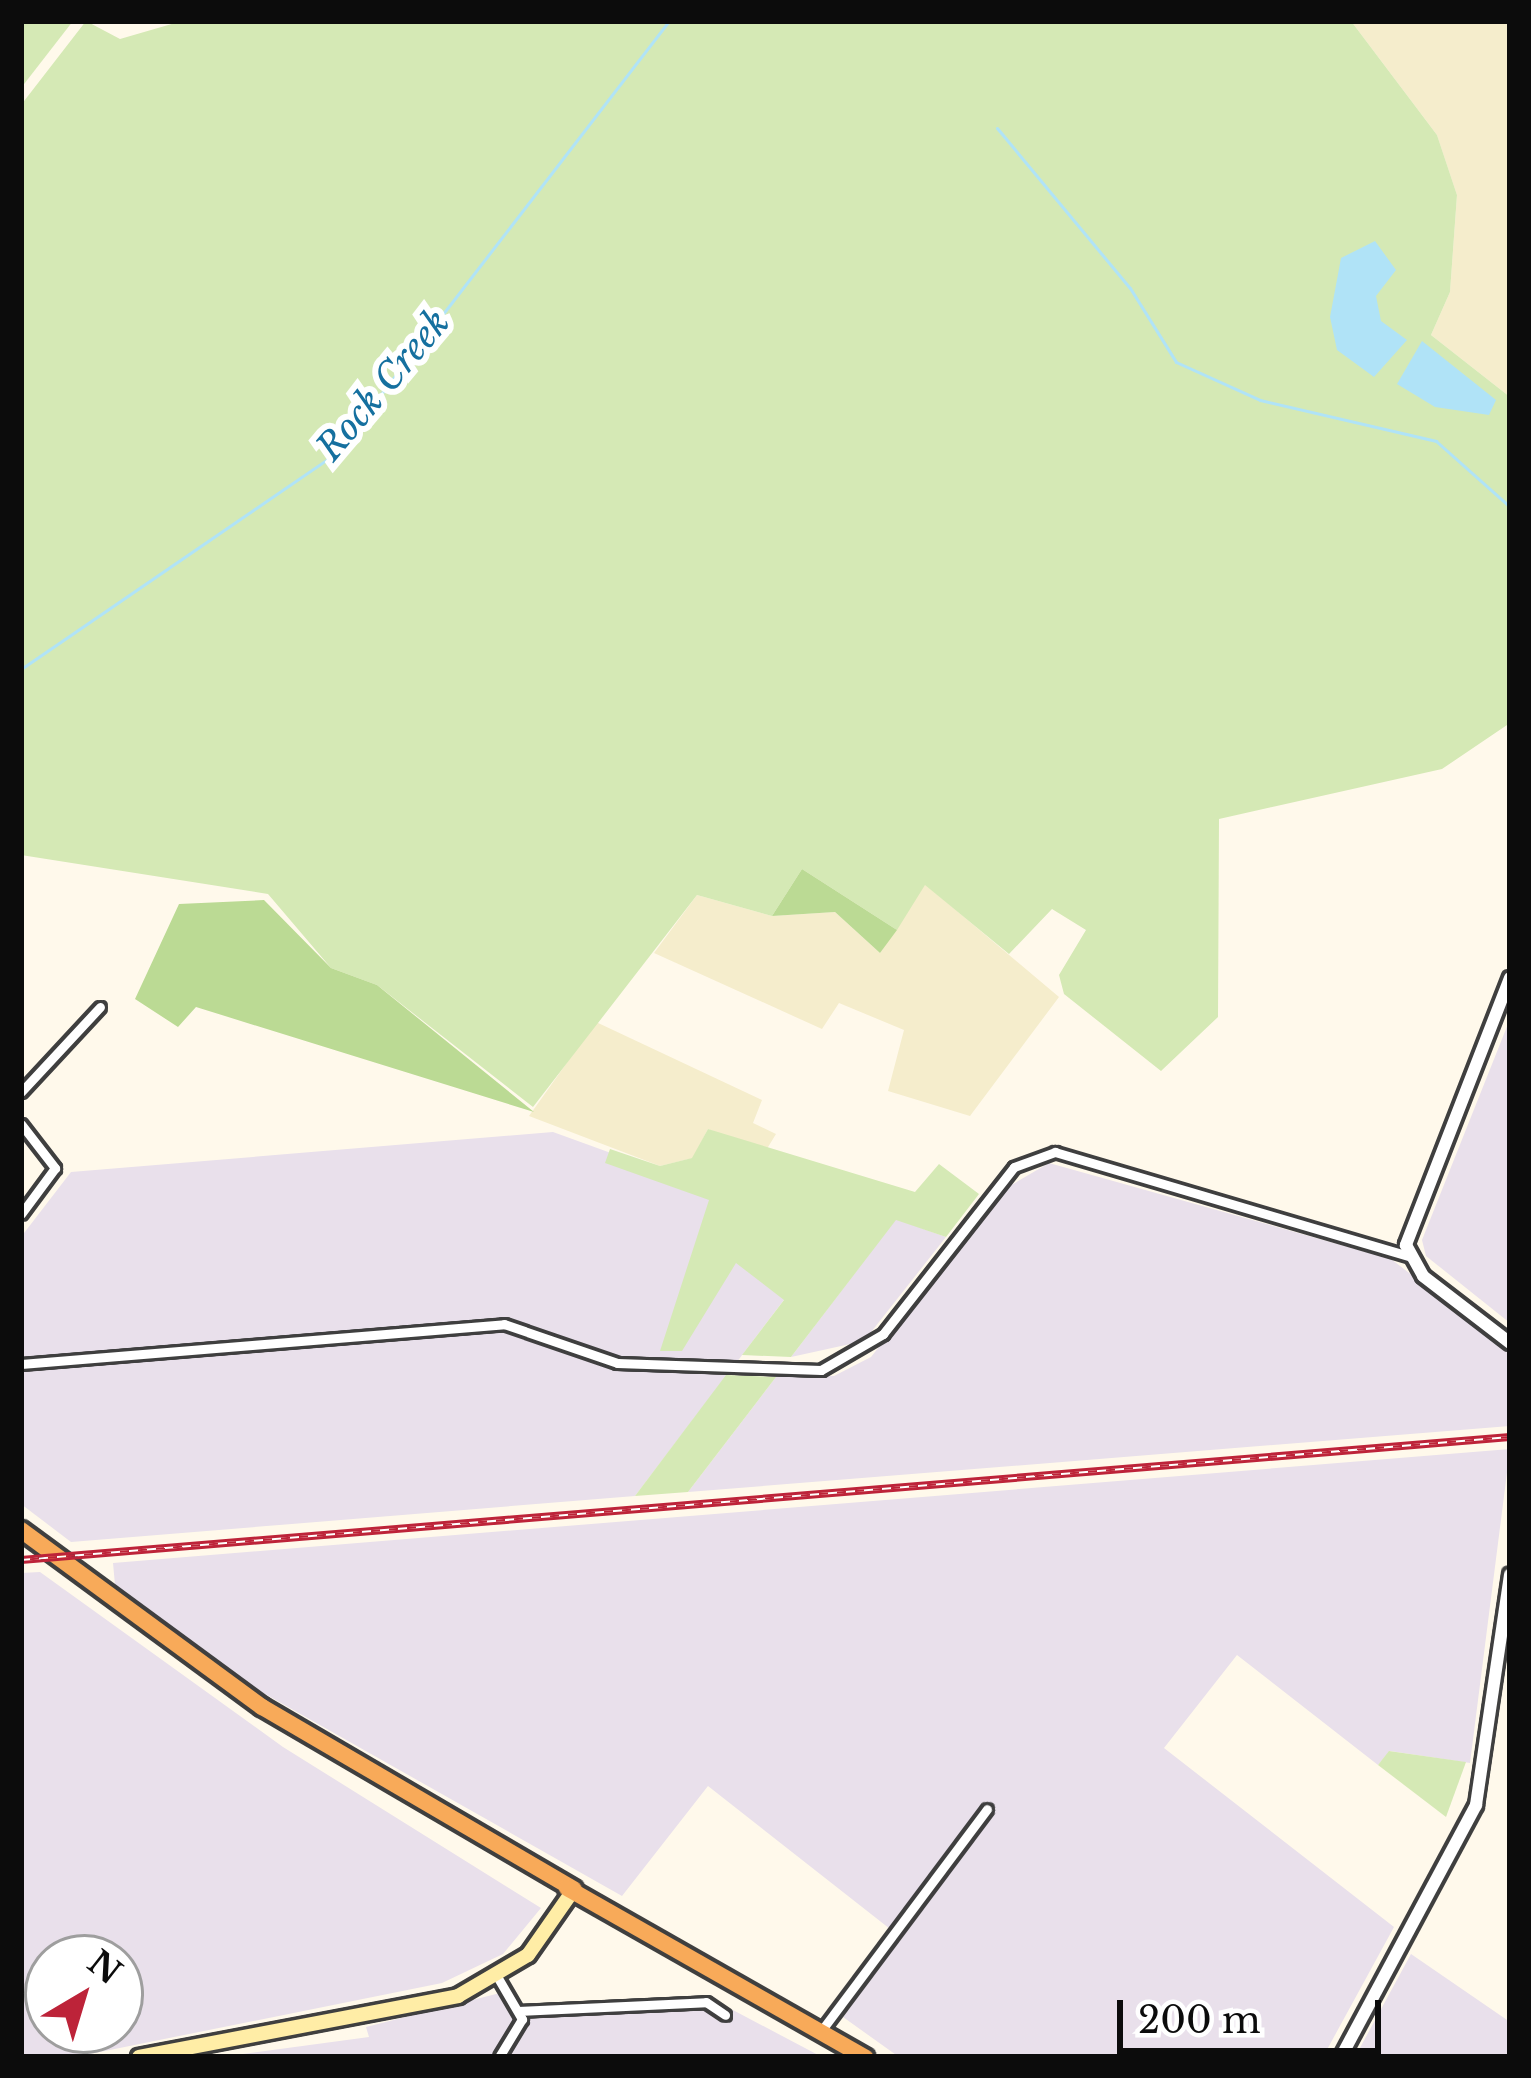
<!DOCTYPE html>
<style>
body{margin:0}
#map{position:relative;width:1531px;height:2078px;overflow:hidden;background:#fff9eb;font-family:"Libre Baskerville",serif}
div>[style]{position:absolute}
.industrial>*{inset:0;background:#e9e0eb}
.farmland>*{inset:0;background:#f5edcc}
.green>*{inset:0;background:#d5e9b5}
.forest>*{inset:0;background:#bbda94}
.water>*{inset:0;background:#b0e3f7}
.stream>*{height:3px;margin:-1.5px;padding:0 1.5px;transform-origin:1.5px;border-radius:1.5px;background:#b0e3f7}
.roads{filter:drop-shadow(3px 0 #3f3f3f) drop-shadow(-3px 0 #3f3f3f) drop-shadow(0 3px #3f3f3f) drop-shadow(0 -3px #3f3f3f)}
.minor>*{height:9px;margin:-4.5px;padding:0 4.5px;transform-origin:4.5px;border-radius:4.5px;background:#fff}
.tertiary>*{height:12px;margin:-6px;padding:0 6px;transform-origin:6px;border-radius:6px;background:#fff}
.secondary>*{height:14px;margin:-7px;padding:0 7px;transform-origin:7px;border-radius:7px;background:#ffeda6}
.trunk>*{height:16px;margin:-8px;padding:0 8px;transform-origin:8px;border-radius:8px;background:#f8aa59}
.rail>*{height:8px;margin-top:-4px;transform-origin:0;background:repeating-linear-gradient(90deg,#fff 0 9px,#bd2339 0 18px);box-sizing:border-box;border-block:3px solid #bd2339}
span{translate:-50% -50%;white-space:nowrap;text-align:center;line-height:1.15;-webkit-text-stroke:12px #fff;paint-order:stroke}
.water-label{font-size:36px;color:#15709f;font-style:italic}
.frame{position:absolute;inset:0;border:24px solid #0c0c0c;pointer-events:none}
.north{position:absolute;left:24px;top:1934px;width:120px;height:120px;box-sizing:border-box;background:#fff;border:3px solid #9e9e9e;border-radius:50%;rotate:38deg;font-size:33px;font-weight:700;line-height:48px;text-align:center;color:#0c0c0c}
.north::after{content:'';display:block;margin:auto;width:42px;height:54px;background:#bd2339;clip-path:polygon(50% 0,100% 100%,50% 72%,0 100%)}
.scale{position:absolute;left:1117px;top:2000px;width:264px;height:54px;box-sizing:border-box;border:6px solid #0c0c0c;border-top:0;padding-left:15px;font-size:36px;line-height:42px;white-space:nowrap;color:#0c0c0c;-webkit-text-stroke:9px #fff;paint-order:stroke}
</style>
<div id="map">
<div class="industrial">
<div style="clip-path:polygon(1510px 1019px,1510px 1323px,1426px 1256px,1422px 1240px)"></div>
<div style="clip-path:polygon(553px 1132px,834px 1234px,635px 1496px,71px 1542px,21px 1504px,21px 1237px,71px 1172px)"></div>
<div style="clip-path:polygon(1049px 1163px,1391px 1259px,1510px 1351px,1510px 1426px,688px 1492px,776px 1377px,834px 1376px,871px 1357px,1003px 1190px)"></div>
<div style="clip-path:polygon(896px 1219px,946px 1237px,864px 1341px,791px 1357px)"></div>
<div style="clip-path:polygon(1510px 1449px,1470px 1763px,1390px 1751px,1378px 1765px,1237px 1655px,1164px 1748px,1394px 1927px,1323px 2057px,899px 2057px,843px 2017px,899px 1936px,708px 1786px,622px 1896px,251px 1686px,115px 1585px,113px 1563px)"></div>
<div style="clip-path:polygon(evenodd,40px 1572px,283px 1747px,541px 1908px,503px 1954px,442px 1983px,75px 2057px,21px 2057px,21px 1573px,40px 1572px,48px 1958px,120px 1958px,120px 2030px,48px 2030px,48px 1958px)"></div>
<div style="clip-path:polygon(1411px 1954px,1510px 2022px,1510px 2057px,1355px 2057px)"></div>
<div style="clip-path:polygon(500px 1993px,521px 2024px,537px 2010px,731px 2009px,822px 2057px,220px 2057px,369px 2037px,366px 2027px)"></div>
</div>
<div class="farmland">
<div style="clip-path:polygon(1351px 21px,1510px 21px,1510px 397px,1431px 335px,1450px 292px,1457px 195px,1437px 135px)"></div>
<div style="clip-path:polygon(925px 884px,1059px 997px,970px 1116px,888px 1091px,904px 1030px,839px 1003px,822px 1029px,654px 953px,697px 895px,772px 916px,835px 912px,880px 953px)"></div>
<div style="clip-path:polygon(596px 1022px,762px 1100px,753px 1123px,776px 1134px,765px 1152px,708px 1129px,693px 1158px,660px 1166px,529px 1116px)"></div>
</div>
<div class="green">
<div style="clip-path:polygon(21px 21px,73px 21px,21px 88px)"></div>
<div style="clip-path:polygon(86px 21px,120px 39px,182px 21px,1351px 21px,1437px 135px,1457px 195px,1450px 292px,1431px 335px,1510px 397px,1510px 723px,1442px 769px,1219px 819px,1218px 1017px,1161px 1071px,1064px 994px,1059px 975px,1086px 930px,1052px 909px,1009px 954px,925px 885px,897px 930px,802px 869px,772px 916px,697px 895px,533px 1107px,377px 985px,331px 968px,268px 894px,21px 855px,21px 105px)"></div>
<div style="clip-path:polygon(708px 1129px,915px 1192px,939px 1164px,979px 1194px,946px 1237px,896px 1220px,791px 1357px,742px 1355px,784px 1300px,736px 1263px,682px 1351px,660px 1351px,709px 1200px,605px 1163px,610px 1149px,660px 1166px,692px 1158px)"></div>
<div style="clip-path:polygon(726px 1375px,776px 1377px,688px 1492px,635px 1496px)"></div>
<div style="clip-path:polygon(1389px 1751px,1466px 1762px,1446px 1817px,1378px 1765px)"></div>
</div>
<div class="forest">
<div style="clip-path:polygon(802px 869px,897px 930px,880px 953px,835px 912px,772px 916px)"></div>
<div style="clip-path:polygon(264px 900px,331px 968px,377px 985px,534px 1112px,196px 1007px,178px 1027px,135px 999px,179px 904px)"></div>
</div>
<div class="water">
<div style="clip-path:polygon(1375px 241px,1396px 270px,1376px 296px,1381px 321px,1407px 340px,1374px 377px,1337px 350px,1330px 317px,1341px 258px)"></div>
<div style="clip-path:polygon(1422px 341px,1496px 400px,1489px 415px,1435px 407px,1397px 384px)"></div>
</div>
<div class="stream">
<div style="left:997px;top:128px;width:208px;rotate:50.3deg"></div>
<div style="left:1130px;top:288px;width:87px;rotate:58.1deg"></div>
<div style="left:1176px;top:362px;width:92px;rotate:24.3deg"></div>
<div style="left:1260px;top:400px;width:181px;rotate:13.1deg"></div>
<div style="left:1436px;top:441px;width:99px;rotate:41.7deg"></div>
<div style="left:21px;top:669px;width:379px;rotate:-34.4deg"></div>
<div style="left:334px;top:455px;width:548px;rotate:-52.34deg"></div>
</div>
<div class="roads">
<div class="minor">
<div style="left:21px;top:1092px;width:116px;rotate:-47.1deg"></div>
<div style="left:21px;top:1124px;width:56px;rotate:52.3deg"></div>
<div style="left:55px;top:1168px;width:57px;rotate:126.5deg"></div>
<div style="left:21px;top:1364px;width:485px;rotate:-4.7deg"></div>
<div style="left:504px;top:1324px;width:120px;rotate:19deg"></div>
<div style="left:617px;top:1363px;width:204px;rotate:2deg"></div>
<div style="left:821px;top:1370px;width:72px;rotate:-30.1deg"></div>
<div style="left:883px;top:1334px;width:212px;rotate:-51.9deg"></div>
<div style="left:1014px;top:1167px;width:44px;rotate:-20.1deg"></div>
<div style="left:1055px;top:1152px;width:368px;rotate:16.4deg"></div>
<div style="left:498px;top:1978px;width:48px;rotate:59.7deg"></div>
<div style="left:522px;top:2019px;width:44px;rotate:121.2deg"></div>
<div style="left:518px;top:2011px;width:188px;rotate:-2.7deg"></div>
<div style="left:706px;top:2002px;width:23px;rotate:34deg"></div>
<div style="left:821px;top:2031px;width:277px;rotate:-53.2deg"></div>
</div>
<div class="tertiary">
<div style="left:1510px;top:978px;width:287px;rotate:111.3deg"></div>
<div style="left:1406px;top:1245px;width:35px;rotate:61deg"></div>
<div style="left:1423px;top:1276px;width:110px;rotate:37.6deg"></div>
<div style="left:1341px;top:2057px;width:286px;rotate:-61.8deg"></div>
<div style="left:1476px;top:1805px;width:233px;rotate:-81.6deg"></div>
</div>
<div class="secondary">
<div style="left:139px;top:2057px;width:325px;rotate:-10.8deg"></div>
<div style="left:458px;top:1996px;width:81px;rotate:-30.4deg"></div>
<div style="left:528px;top:1955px;width:80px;rotate:-55.1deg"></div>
</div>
<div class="trunk">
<div style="left:21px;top:1530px;width:299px;rotate:36.3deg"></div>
<div style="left:262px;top:1707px;width:361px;rotate:30.3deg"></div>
<div style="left:567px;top:1888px;width:343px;rotate:29.6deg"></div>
</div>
</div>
<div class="rail">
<div style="left:21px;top:1560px;width:1494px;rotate:-4.72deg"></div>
</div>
<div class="water-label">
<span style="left:383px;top:385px;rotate:-50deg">Rock Creek</span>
</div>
<div class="frame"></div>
<div class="north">N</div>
<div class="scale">200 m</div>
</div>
